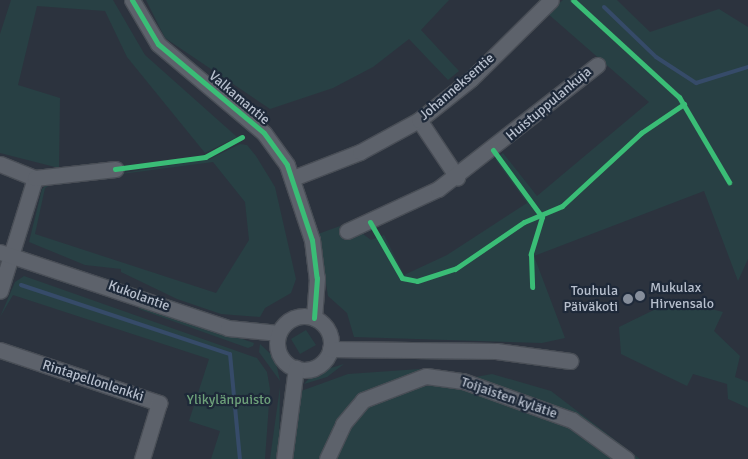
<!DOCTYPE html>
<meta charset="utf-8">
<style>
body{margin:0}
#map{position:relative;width:748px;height:459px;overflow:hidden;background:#2c333e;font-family:Signika,sans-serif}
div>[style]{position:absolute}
.green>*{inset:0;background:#284044}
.stream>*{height:4px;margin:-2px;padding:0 2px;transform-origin:2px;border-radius:2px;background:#364b69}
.roads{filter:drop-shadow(1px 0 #494e56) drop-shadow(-1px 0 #494e56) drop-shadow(0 1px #494e56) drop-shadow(0 -1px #494e56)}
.minor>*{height:15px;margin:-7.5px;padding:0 7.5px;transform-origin:7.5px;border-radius:7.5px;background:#5d626b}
.minor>.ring{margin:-7.5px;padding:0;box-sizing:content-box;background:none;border:15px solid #5d626b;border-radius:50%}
.cycleway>*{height:5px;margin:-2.5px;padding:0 2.5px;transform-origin:2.5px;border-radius:2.5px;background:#3abd76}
.dots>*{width:14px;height:14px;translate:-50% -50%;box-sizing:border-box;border:2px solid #1e2939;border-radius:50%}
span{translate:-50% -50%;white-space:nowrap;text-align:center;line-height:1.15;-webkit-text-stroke:4.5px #1e2939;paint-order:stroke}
.street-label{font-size:14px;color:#b7bfcd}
.poi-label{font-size:14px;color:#b7bfcd}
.left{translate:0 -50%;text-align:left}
.right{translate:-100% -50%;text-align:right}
.park-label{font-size:14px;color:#6da079}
</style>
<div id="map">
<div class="green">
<div style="clip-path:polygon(11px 0,113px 0,145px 55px,237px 137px,205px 153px,127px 57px,105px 11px,37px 6px,18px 85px,60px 98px,59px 168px,0 153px,0 34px)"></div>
<div style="clip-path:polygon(146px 0,449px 0,421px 30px,459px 71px,448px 80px,409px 39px,373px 67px,333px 88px,270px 109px,165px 38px)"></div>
<div style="clip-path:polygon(563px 0,617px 0,650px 32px,719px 9px,748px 27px,748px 259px,738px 281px,704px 191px,534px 256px,565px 338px,542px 343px,354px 337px,347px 313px,328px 296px,318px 234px,340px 226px,344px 240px,363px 234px,371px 240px,384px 235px,404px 275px,447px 255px,527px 203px,495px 159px,503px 153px,537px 196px,649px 102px,547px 13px)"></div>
<div style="clip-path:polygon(240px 144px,247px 145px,256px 156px,275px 187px,296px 279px,291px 293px,265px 308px,260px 317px,221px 314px,177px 299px,121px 272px,121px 269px,85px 265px,29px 242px,42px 189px,47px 184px,53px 183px,45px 188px,35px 234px,216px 293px,249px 240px,245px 202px,213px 162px,84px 179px,210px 159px)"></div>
<div style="clip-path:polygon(24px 276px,257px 358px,267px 372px,270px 389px,265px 459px,211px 459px,220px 431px,189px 421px,209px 359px,13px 295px,0 317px,15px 282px)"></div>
<div style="clip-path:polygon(140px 304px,254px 343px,253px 346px,248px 348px,139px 309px)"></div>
<div style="clip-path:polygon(666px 304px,692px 304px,723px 312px,714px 331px,740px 356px,735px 377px,748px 382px,748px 408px,728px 399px,727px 384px,693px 374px,687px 386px,621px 354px,619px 327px)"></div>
<div style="clip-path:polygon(306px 330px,316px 345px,300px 354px,291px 339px)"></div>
<div style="clip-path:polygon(260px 344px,275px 358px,280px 381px,259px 352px)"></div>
<div style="clip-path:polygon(344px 364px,327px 377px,304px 384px,314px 373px)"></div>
<div style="clip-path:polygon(420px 369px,419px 376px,374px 389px,324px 459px,292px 459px,301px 391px,348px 374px)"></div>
<div style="clip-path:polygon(492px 374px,551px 391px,640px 459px,333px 459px,357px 413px,378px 395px)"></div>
<div style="clip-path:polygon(280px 387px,279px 443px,276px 459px,270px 459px)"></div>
</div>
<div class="stream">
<div style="left:604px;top:7px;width:72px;rotate:43.9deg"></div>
<div style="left:656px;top:57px;width:48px;rotate:33deg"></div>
<div style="left:696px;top:83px;width:54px;rotate:-17.1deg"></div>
<div style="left:21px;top:285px;width:220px;rotate:18.3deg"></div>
<div style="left:230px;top:354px;width:105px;rotate:84.6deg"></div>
</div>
<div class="roads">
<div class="minor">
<div style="left:132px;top:0;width:51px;rotate:59.4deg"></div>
<div style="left:158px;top:44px;width:138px;rotate:40deg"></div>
<div style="left:264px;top:133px;width:39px;rotate:54deg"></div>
<div style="left:287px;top:165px;width:79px;rotate:71.6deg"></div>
<div style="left:312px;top:240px;width:38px;rotate:83deg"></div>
<div style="left:317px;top:278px;width:40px;rotate:94.3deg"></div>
<div style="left:419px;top:120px;width:69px;rotate:56.3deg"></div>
<div style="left:0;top:164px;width:38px;rotate:22deg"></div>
<div style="left:35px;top:178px;width:118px;rotate:107.2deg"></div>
<div style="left:35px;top:178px;width:81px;rotate:-6.4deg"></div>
<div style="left:293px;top:178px;width:72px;rotate:-21.2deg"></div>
<div style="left:360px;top:152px;width:67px;rotate:-28.5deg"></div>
<div style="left:419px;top:120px;width:66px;rotate:-38.3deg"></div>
<div style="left:471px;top:79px;width:112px;rotate:-44.6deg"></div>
<div style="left:347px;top:231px;width:100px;rotate:-24.8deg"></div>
<div style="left:438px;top:189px;width:202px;rotate:-37.9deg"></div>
<div style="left:0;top:252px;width:240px;rotate:18.4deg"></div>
<div style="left:228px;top:328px;width:51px;rotate:5.6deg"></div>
<div class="ring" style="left:277px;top:316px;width:39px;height:39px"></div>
<div style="left:330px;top:349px;width:166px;rotate:0.7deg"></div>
<div style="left:496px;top:351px;width:75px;rotate:7.7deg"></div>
<div style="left:0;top:350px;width:168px;rotate:18.4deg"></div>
<div style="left:159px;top:403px;width:59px;rotate:106.9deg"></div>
<div style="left:284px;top:459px;width:92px;rotate:-82.5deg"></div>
<div style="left:327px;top:459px;width:38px;rotate:-65deg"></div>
<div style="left:343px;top:424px;width:31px;rotate:-50deg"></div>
<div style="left:363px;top:400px;width:67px;rotate:-20.9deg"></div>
<div style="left:426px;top:376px;width:37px;rotate:8deg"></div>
<div style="left:463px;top:381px;width:116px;rotate:19.7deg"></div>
<div style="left:572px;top:420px;width:67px;rotate:35.8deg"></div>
</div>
</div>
<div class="cycleway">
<div style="left:132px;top:0;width:51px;rotate:59.4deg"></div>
<div style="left:158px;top:44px;width:138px;rotate:40deg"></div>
<div style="left:264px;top:133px;width:39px;rotate:54deg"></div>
<div style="left:287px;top:165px;width:79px;rotate:71.6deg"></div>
<div style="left:312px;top:240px;width:38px;rotate:83deg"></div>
<div style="left:317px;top:278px;width:40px;rotate:94.3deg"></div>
<div style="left:573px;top:0;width:144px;rotate:42.5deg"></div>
<div style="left:679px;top:97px;width:99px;rotate:59.5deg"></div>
<div style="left:493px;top:150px;width:83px;rotate:53.8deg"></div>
<div style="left:542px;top:217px;width:39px;rotate:107deg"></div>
<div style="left:531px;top:254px;width:33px;rotate:88deg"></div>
<div style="left:115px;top:169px;width:91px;rotate:-7.6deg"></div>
<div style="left:205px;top:157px;width:42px;rotate:-28.4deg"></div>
<div style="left:370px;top:222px;width:64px;rotate:60.3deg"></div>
<div style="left:402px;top:278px;width:15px;rotate:11deg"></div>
<div style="left:417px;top:281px;width:40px;rotate:-18deg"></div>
<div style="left:455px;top:269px;width:83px;rotate:-34.3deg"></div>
<div style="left:524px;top:222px;width:41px;rotate:-22.8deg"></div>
<div style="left:562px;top:206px;width:108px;rotate:-42.7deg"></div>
<div style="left:641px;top:133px;width:52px;rotate:-34deg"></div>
</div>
<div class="dots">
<div style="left:640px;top:296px;background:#868e9b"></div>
<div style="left:628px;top:299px;background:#868e9b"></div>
</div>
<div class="street-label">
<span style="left:457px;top:87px;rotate:-41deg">Johanneksentie</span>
<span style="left:239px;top:98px;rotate:40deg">Valkamantie</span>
<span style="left:549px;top:104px;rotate:-40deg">Huistuppulankuja</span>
<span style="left:139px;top:296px;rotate:20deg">Kukolantie</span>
<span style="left:93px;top:381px;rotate:18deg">Rintapellonlenkki</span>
<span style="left:509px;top:398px;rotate:19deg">Toijaisten kylätie</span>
</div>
<div class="poi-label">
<span class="left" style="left:650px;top:296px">Mukulax<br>Hirvensalo</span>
<span class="right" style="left:618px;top:299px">Touhula<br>Päiväkoti</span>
</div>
<div class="park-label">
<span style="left:229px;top:400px">Ylikylänpuisto</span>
</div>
</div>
